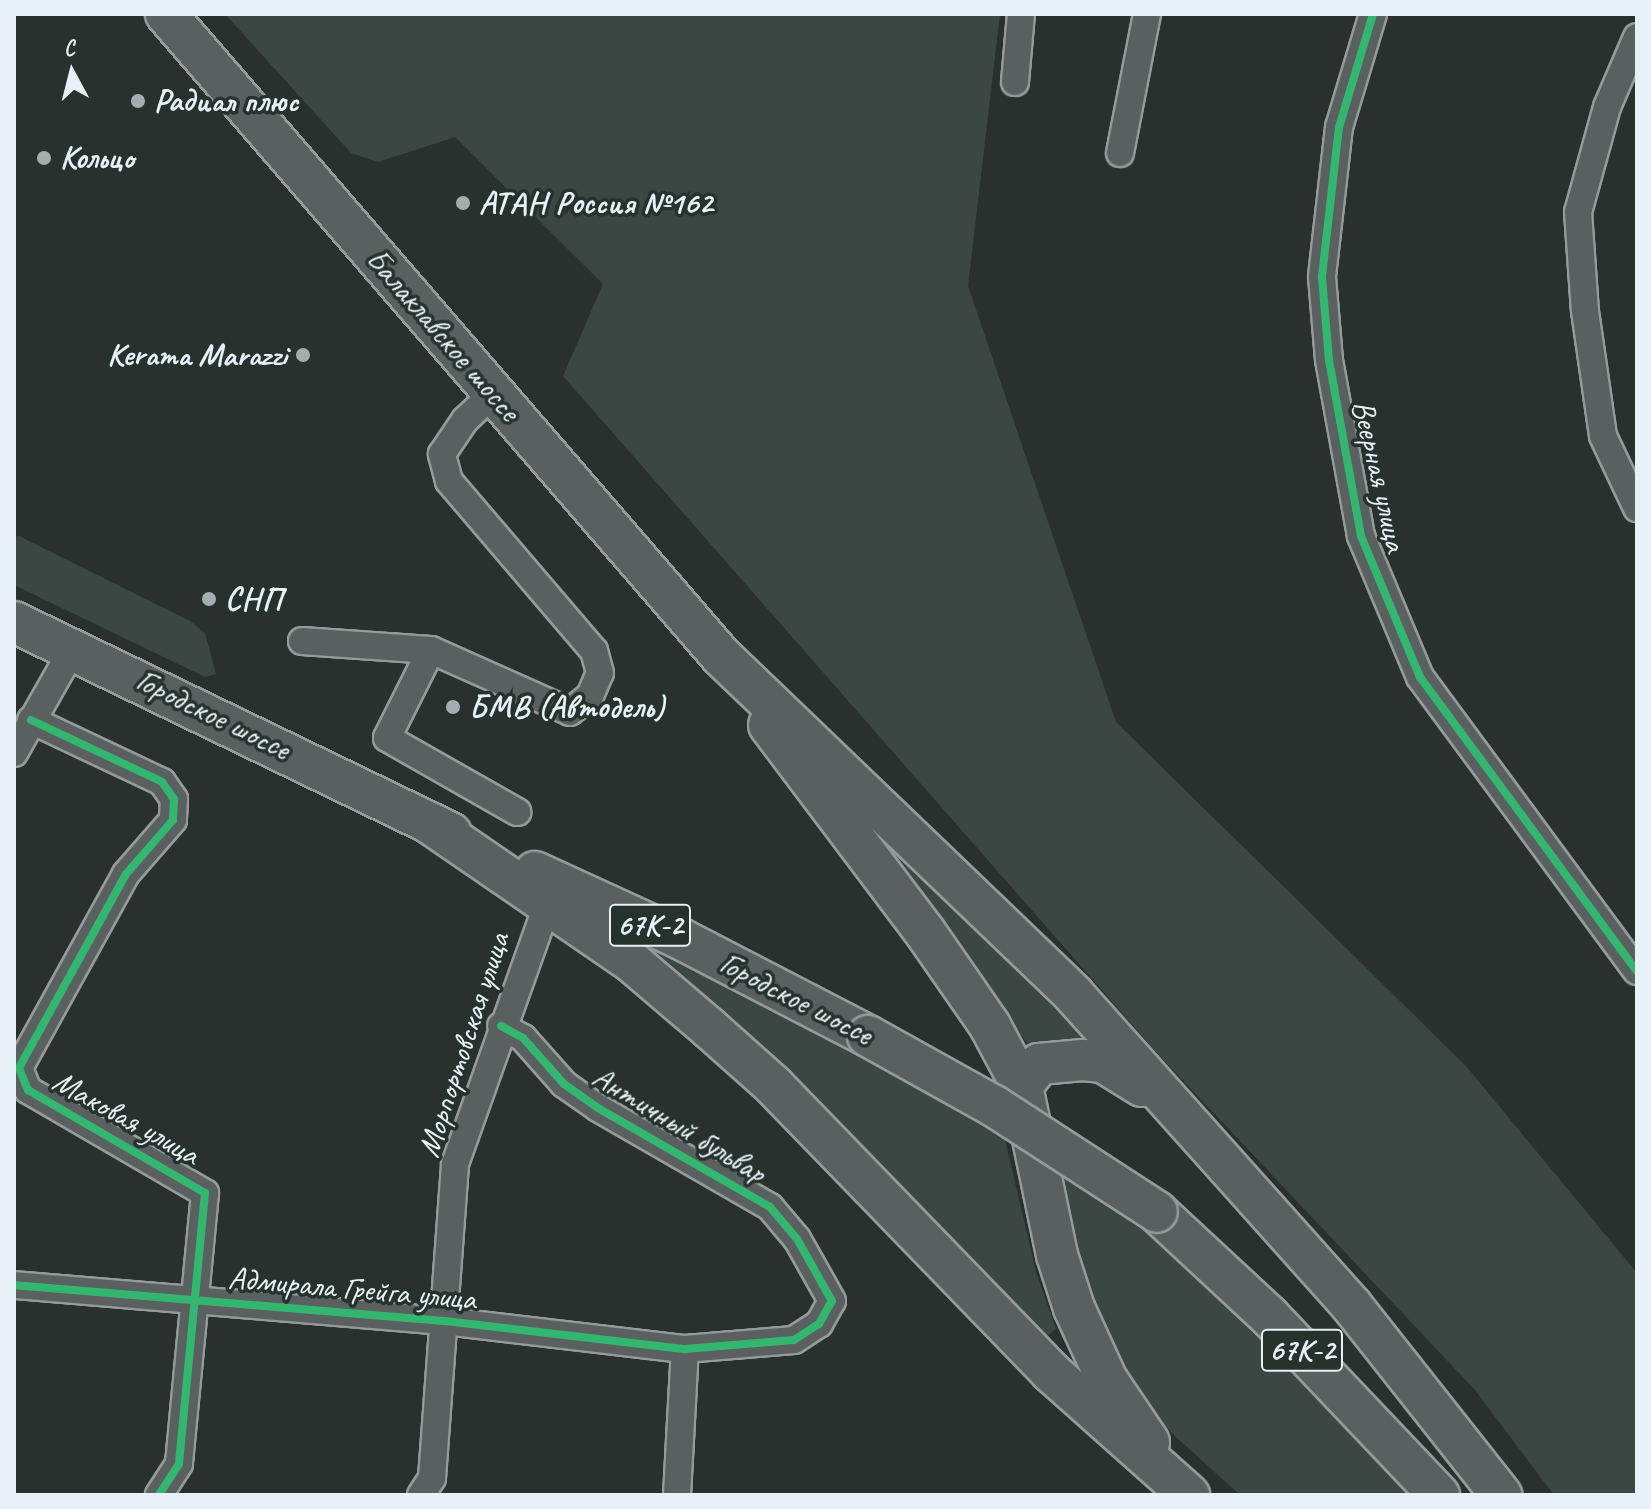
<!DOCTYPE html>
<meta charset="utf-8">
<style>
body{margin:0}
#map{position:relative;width:1651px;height:1509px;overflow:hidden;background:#29302d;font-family:Caveat,sans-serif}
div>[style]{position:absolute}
.green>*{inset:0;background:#3b4743}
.roads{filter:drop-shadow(2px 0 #959a9a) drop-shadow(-2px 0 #959a9a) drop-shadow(0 2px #959a9a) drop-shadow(0 -2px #959a9a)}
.minor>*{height:26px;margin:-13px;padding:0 13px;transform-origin:13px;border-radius:13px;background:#5a6060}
.primary>*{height:40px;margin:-20px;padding:0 20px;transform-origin:20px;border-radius:20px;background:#5a6060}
.bridges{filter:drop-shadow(2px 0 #959a9a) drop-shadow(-2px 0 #959a9a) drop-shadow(0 2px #959a9a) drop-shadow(0 -2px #959a9a)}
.primary-bridge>*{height:40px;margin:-20px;padding:0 20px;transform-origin:20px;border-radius:20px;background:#5a6060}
.cycleway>*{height:8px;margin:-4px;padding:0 4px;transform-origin:4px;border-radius:4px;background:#33b770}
.dots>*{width:22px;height:22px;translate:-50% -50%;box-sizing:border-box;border:4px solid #26332d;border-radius:50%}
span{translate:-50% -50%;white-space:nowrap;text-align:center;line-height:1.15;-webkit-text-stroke:7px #26332d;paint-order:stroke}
.shield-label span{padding:2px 6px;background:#26332d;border:2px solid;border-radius:6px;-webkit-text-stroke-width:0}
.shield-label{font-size:30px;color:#e8f1f8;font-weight:700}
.poi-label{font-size:32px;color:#e8f1f8;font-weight:700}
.left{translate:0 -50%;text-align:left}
.right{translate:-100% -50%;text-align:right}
.street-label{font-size:32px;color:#e8f1f8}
.frame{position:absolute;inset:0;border:16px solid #e8f1f8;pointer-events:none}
.north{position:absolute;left:32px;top:32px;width:80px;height:80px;-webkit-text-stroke:6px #26332d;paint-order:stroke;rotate:353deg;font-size:22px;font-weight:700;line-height:32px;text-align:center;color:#e8f1f8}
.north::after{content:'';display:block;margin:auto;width:28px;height:36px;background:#e8f1f8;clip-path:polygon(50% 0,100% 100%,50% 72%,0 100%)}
</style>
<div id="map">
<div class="green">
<div style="clip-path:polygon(225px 14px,1000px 14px,968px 286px,1116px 722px,1466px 1066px,1637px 1273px,1637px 1495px,1554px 1495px,1475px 1390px,1158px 1054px,563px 376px,603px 284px,455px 137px,378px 162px,351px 153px)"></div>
<div style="clip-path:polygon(19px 536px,190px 621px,205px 633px,216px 674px,205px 677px,14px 585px,14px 537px)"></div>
<div style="clip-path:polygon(886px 842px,1099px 1045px,1029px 1046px)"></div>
<div style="clip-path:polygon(623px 924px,870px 1056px,1004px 1135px,1036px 1272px,1056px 1329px,1042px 1340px,625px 936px)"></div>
<div style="clip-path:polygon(1064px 1173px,1132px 1209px,1431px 1495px,1240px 1495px,1166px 1428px,1126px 1372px,1101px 1326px,1080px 1268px,1060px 1178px)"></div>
</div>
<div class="roads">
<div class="minor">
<div style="left:1373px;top:14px;width:118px;rotate:106.7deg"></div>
<div style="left:1339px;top:127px;width:151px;rotate:96.5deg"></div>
<div style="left:1322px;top:277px;width:83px;rotate:85.2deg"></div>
<div style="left:1329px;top:360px;width:179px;rotate:79.7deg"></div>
<div style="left:1361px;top:536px;width:153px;rotate:67.3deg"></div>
<div style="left:1420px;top:677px;width:365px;rotate:53.6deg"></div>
<div style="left:1637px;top:37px;width:76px;rotate:113.2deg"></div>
<div style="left:1607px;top:107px;width:109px;rotate:105.4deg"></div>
<div style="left:1578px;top:212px;width:99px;rotate:86deg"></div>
<div style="left:1585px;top:311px;width:126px;rotate:81.8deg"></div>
<div style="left:1603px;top:436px;width:80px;rotate:64.7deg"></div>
<div style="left:1015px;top:82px;width:68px;rotate:-85deg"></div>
<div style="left:1120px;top:153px;width:142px;rotate:-79deg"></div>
<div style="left:302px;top:641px;width:129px;rotate:4deg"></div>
<div style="left:431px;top:650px;width:152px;rotate:24deg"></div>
<div style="left:570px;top:712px;width:26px;rotate:-39deg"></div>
<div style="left:590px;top:696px;width:25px;rotate:-67deg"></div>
<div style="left:600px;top:673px;width:23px;rotate:-105deg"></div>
<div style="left:594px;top:651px;width:223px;rotate:-130.5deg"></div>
<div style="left:449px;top:481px;width:28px;rotate:-105deg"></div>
<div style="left:442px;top:454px;width:41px;rotate:-55.9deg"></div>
<div style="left:465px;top:420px;width:41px;rotate:-43deg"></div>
<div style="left:431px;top:650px;width:98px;rotate:116.6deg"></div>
<div style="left:387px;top:738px;width:150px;rotate:29.6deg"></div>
<div style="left:31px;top:720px;width:145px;rotate:25.3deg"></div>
<div style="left:162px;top:782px;width:21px;rotate:55deg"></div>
<div style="left:174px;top:799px;width:21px;rotate:93deg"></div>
<div style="left:173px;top:820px;width:72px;rotate:131deg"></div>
<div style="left:126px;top:874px;width:222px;rotate:118.9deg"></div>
<div style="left:19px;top:1068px;width:24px;rotate:68deg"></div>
<div style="left:28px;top:1090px;width:205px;rotate:30.2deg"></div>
<div style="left:205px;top:1193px;width:272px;rotate:95.5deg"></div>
<div style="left:179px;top:1464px;width:37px;rotate:123deg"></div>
<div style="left:14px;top:753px;width:122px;rotate:-60.5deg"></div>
<div style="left:14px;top:1285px;width:433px;rotate:4.8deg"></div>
<div style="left:445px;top:1321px;width:242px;rotate:6.7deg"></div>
<div style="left:685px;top:1349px;width:109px;rotate:-4.7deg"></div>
<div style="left:794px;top:1340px;width:30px;rotate:-33deg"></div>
<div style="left:819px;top:1324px;width:26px;rotate:-61deg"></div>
<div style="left:832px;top:1301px;width:71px;rotate:-119.4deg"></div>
<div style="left:797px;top:1239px;width:42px;rotate:-130.2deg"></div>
<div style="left:770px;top:1207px;width:198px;rotate:-150.1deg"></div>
<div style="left:598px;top:1108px;width:42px;rotate:-144.8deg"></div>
<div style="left:564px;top:1084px;width:62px;rotate:-131.7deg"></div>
<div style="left:523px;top:1038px;width:25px;rotate:-151deg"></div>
<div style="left:421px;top:1495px;width:20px;rotate:-57deg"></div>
<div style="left:432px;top:1478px;width:315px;rotate:-85.8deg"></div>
<div style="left:455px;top:1164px;width:277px;rotate:-70.4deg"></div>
<div style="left:677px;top:1495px;width:146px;rotate:-86.9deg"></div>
</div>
<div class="primary">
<div style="left:166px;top:14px;width:849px;rotate:49.16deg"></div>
<div style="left:721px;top:656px;width:489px;rotate:43.8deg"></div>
<div style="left:1074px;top:995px;width:417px;rotate:48.2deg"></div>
<div style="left:1352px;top:1306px;width:241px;rotate:51.7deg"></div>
<div style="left:14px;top:622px;width:485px;rotate:25.8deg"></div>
<div style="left:769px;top:725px;width:259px;rotate:53deg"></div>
<div style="left:925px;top:932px;width:114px;rotate:55.3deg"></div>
<div style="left:990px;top:1026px;width:68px;rotate:61.9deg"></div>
<div style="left:1022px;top:1086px;width:173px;rotate:78.3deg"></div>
<div style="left:1057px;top:1255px;width:56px;rotate:72.2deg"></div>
<div style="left:1074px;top:1308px;width:79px;rotate:65.4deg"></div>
<div style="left:1107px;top:1380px;width:75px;rotate:55.9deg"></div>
<div style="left:428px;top:822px;width:249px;rotate:34.5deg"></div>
<div style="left:633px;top:963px;width:99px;rotate:40.5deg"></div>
<div style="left:708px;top:1027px;width:87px;rotate:41.7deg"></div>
<div style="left:773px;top:1085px;width:400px;rotate:45.9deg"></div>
<div style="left:1051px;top:1372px;width:185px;rotate:41.7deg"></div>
<div style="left:535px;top:872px;width:158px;rotate:24.6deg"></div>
<div style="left:679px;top:938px;width:213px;rotate:27.4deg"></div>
<div style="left:1022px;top:1086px;width:28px;rotate:-52deg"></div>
<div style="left:1039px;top:1064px;width:44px;rotate:-5.2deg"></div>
<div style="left:1083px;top:1060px;width:20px;rotate:6deg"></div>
<div style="left:1103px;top:1062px;width:46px;rotate:31.6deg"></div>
<div style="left:1157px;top:1212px;width:153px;rotate:42.9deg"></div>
<div style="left:1269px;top:1316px;width:247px;rotate:46.5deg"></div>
</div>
</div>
<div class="bridges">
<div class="primary-bridge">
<div style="left:868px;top:1036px;width:144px;rotate:29.1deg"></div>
<div style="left:994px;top:1106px;width:194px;rotate:33deg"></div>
</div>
</div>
<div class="cycleway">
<div style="left:1373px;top:14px;width:118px;rotate:106.7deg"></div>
<div style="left:1339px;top:127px;width:151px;rotate:96.5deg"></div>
<div style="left:1322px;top:277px;width:83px;rotate:85.2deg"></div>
<div style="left:1329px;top:360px;width:179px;rotate:79.7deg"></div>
<div style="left:1361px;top:536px;width:153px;rotate:67.3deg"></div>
<div style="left:1420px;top:677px;width:365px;rotate:53.6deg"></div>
<div style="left:31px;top:720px;width:145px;rotate:25.3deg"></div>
<div style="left:162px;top:782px;width:21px;rotate:55deg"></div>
<div style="left:174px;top:799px;width:21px;rotate:93deg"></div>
<div style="left:173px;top:820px;width:72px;rotate:131deg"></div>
<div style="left:126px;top:874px;width:222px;rotate:118.9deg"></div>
<div style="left:19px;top:1068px;width:24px;rotate:68deg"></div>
<div style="left:28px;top:1090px;width:205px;rotate:30.2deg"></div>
<div style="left:205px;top:1193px;width:272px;rotate:95.5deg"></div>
<div style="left:179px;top:1464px;width:37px;rotate:123deg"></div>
<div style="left:14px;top:1285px;width:433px;rotate:4.8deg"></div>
<div style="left:445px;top:1321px;width:242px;rotate:6.7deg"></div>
<div style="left:685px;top:1349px;width:109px;rotate:-4.7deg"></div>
<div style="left:794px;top:1340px;width:30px;rotate:-33deg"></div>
<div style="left:819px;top:1324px;width:26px;rotate:-61deg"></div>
<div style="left:832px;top:1301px;width:71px;rotate:-119.4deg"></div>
<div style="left:797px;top:1239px;width:42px;rotate:-130.2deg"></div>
<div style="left:770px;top:1207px;width:198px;rotate:-150.1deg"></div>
<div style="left:598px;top:1108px;width:42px;rotate:-144.8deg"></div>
<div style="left:564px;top:1084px;width:62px;rotate:-131.7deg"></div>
<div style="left:523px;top:1038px;width:25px;rotate:-151deg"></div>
</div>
<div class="dots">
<div style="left:138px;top:101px;background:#a5adb1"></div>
<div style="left:44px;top:158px;background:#a5adb1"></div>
<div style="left:463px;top:203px;background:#a5adb1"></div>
<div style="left:303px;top:355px;background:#a5adb1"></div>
<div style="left:209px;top:599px;background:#a5adb1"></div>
<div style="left:453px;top:707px;background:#a5adb1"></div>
</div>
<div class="shield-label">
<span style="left:650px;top:925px">67К-2</span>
<span style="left:1302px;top:1350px">67К-2</span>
</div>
<div class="poi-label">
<span class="left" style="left:154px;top:101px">Радиал плюс</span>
<span class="left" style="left:60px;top:158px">Кольцо</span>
<span class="left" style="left:479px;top:203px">АТАН Россия №162</span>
<span class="right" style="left:287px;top:355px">Kerama Marazzi</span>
<span class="left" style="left:225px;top:599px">СНП</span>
<span class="left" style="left:469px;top:707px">БМВ (Автодель)</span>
</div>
<div class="street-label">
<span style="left:443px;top:335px;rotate:49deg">Балаклавское шоссе</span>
<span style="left:1379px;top:476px;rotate:77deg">Веерная улица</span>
<span style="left:213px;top:715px;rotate:26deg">Городское шоссе</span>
<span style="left:796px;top:999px;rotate:27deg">Городское шоссе</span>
<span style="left:464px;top:1045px;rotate:-72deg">Морпортовская улица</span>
<span style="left:126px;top:1118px;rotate:29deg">Маковая улица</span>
<span style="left:679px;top:1125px;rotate:31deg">Античный бульвар</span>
<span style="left:352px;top:1289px;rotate:5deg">Адмирала Грейга улица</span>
</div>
<div class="frame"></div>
<div class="north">С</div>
</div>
